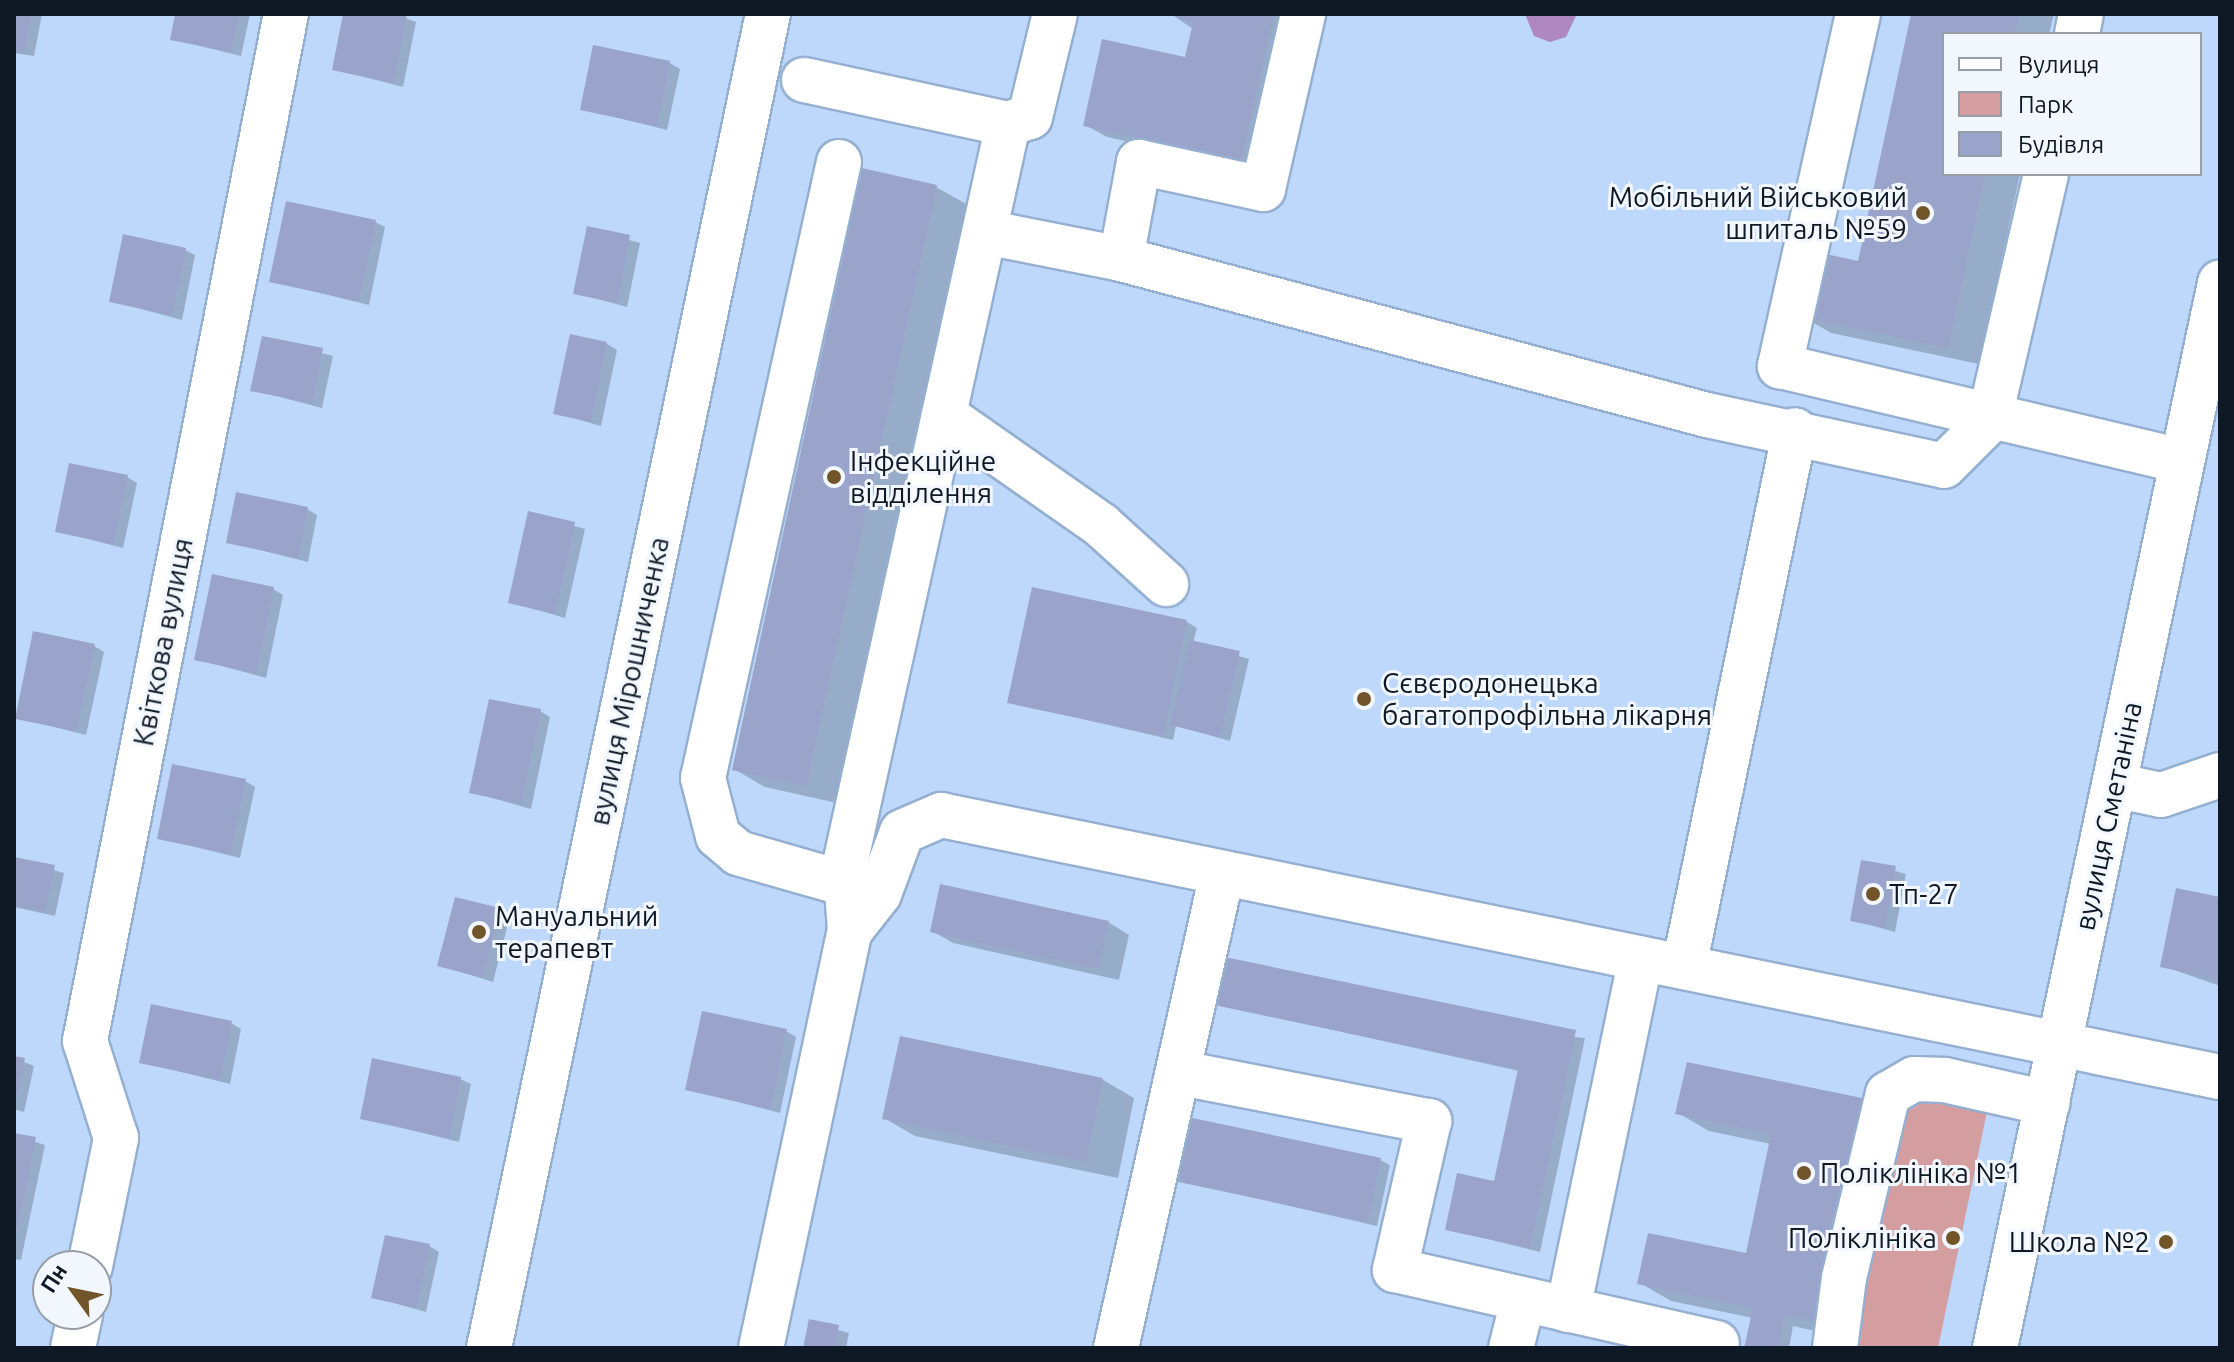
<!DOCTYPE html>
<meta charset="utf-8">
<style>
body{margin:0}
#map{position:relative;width:2234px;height:1362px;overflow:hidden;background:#bdd8fb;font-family:Ubuntu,sans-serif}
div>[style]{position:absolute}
.green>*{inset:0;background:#d49ea1}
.water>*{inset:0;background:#af88c1}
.shadow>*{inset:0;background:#0003}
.building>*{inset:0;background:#9aa3c9}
.roads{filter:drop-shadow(2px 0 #95afd1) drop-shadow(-2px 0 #95afd1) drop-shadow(0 2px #95afd1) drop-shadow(0 -2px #95afd1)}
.minor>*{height:44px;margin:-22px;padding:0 22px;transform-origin:22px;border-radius:22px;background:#fff}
.dots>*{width:22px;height:22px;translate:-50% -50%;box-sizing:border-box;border:4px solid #f2f7fe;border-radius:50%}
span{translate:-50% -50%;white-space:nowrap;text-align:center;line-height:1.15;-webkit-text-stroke:6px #f2f7fe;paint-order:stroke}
.poi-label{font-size:28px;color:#0f1925}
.right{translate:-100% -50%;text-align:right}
.left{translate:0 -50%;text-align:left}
.street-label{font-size:28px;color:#0f1925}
.frame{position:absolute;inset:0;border:16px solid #0f1925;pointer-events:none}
.legend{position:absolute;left:1942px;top:32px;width:260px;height:144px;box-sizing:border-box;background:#f2f7fe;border:2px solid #979ea7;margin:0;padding:10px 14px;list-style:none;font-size:24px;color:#0f1925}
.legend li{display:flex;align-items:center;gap:16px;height:40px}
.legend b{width:40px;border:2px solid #979ea7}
.north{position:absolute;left:32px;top:1250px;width:80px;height:80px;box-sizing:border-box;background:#f2f7fe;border:2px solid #979ea7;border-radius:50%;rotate:303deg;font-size:22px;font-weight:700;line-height:32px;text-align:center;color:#0f1925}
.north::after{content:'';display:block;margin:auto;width:28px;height:36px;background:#725429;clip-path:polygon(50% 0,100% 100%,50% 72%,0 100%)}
</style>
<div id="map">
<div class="green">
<div style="clip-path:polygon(1908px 1094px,1989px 1102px,1938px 1348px,1854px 1348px,1897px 1106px)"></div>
</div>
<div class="water">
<div style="clip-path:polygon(1525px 14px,1576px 14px,1576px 16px,1566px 37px,1550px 42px,1534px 36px)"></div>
</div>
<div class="shadow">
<div style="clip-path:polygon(14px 14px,42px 14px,34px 56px,14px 53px)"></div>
<div style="clip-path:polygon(177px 14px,250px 14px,241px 56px,172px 39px)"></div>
<div style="clip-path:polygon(345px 14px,394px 14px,416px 22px,403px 87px,334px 69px)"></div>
<div style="clip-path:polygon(1297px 14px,1263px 171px,1107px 137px,1085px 125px,1187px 60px,1193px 29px,1171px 14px)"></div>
<div style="clip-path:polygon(1913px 14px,2054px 14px,2049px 34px,1944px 34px,1944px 174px,2020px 174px,1979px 364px,1831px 333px,1800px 315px,1860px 263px)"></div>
<div style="clip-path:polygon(670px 63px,680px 69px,667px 130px,582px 109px)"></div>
<div style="clip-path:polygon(936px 187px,968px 205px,837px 803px,765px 787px,734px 769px)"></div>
<div style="clip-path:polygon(375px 222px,385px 227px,369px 305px,271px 281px)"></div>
<div style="clip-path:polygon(589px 229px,640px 243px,627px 307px,576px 293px)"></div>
<div style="clip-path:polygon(185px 250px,195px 255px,182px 320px,111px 301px)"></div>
<div style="clip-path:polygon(263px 338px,333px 356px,322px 408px,253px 390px)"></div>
<div style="clip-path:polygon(607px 344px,617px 350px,601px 426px,555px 413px)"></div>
<div style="clip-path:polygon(127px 477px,137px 483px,123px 548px,57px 531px)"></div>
<div style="clip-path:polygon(307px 509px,317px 515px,308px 562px,228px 542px)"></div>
<div style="clip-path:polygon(529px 513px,585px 529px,565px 618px,510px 602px)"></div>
<div style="clip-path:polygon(273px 589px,283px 595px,266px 678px,196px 659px)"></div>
<div style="clip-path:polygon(1034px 590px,1187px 622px,1197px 628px,1193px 643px,1249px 659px,1230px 741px,1176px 726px,1173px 740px,1010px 702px)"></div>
<div style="clip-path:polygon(94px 646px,104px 652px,86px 735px,18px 718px)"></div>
<div style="clip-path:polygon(540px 711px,550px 717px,531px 809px,471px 792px)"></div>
<div style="clip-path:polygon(245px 781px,255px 787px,240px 858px,159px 838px)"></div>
<div style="clip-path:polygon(14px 859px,64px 873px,55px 916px,14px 907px)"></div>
<div style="clip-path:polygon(1863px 862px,1906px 874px,1895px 932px,1852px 920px)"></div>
<div style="clip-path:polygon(2220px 899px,2220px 986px,2163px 966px)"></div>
<div style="clip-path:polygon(500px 910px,510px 916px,493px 982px,439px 965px)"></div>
<div style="clip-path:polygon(1108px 922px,1129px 935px,1119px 980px,953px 943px,932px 931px)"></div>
<div style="clip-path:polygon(1207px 1002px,1585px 1038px,1540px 1252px,1448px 1229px,1496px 1184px,1519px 1071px)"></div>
<div style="clip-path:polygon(231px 1023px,241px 1029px,230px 1084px,141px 1062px)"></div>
<div style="clip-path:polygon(786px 1031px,796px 1037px,780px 1113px,687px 1089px)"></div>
<div style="clip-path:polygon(901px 1038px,1103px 1080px,1134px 1098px,1118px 1178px,915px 1136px,884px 1118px)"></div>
<div style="clip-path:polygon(14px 1058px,34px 1066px,24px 1112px,14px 1109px)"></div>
<div style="clip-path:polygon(460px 1079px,471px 1084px,459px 1142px,362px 1118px)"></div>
<div style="clip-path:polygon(1862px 1100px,1893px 1118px,1847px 1338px,1793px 1326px,1789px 1348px,1746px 1348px,1753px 1318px,1671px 1301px,1640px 1283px,1748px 1256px,1771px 1144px,1709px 1131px,1678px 1113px)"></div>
<div style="clip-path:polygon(14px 1135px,45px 1145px,21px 1260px,14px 1259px)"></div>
<div style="clip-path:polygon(1380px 1160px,1390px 1165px,1377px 1226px,1177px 1180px)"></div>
<div style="clip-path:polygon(429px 1246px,439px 1252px,426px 1312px,373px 1297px)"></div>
<div style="clip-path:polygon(811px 1322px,849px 1333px,846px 1348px,805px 1348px)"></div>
</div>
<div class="building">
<div style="clip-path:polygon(14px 14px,31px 14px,24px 52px,14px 50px)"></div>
<div style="clip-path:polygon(175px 14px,239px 14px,231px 52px,170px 40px)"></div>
<div style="clip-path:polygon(343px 14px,407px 15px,393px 83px,332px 70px)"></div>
<div style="clip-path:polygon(1169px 14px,1274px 14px,1241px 160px,1083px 126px,1102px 39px,1185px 57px,1193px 23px)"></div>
<div style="clip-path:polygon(1911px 14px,2019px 14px,2015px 34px,1944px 34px,1944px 174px,1985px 174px,1948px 348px,1797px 316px,1812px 251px,1858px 261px)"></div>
<div style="clip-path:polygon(593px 45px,670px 61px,657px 126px,580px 110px)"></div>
<div style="clip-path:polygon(862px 168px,937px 185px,806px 786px,732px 770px)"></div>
<div style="clip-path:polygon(286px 201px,376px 220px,359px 301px,269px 282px)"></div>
<div style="clip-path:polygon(587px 226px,630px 235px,617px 303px,573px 294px)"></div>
<div style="clip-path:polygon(123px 234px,186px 248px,172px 315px,109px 302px)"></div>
<div style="clip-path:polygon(570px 334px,607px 342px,591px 422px,553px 414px)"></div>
<div style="clip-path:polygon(262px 336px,323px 348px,312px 403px,250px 391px)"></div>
<div style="clip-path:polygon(69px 463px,128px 475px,113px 544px,55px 532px)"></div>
<div style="clip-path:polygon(236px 492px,308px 507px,298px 558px,226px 543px)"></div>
<div style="clip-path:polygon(528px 511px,575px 522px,555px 614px,508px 603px)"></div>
<div style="clip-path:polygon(212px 574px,274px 587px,256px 673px,194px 660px)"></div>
<div style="clip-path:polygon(1032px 587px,1187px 620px,1163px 736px,1007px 703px)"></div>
<div style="clip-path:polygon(33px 631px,95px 644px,76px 731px,15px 719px)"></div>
<div style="clip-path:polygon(1190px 640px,1240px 651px,1220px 737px,1170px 725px)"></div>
<div style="clip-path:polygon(489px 699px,541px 709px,521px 804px,469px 793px)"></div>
<div style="clip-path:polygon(172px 764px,246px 779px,230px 854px,157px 839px)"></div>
<div style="clip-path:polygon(14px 857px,55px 865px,45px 911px,14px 905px)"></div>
<div style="clip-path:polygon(1861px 860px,1896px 866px,1885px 928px,1850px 921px)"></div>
<div style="clip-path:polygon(940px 884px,1109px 921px,1098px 969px,930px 932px)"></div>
<div style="clip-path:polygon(2176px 888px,2220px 897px,2220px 980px,2160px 967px)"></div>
<div style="clip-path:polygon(455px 897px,500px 908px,483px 978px,437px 966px)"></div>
<div style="clip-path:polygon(1215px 955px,1576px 1030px,1530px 1248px,1445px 1230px,1457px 1173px,1494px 1181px,1518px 1069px,1205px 1003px)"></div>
<div style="clip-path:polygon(151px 1004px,232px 1021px,220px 1080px,139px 1063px)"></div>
<div style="clip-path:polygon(702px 1011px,787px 1029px,770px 1109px,685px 1090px)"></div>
<div style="clip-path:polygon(900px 1036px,1103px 1078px,1086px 1162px,882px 1119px)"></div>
<div style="clip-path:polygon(14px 1056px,25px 1058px,15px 1103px,14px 1103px)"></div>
<div style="clip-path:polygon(372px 1058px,461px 1077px,449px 1138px,360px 1119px)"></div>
<div style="clip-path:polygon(1687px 1062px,1862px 1098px,1816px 1321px,1784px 1315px,1778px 1348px,1744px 1348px,1753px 1308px,1637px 1284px,1648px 1233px,1746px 1253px,1771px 1134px,1675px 1114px)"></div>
<div style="clip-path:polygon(1188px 1117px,1381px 1158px,1367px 1222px,1174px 1181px)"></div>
<div style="clip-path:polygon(14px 1133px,36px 1137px,15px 1236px,14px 1236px)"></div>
<div style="clip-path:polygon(385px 1235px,430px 1244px,416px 1308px,371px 1298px)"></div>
<div style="clip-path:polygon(809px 1319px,839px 1325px,835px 1348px,803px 1348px)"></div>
</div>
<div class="roads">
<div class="minor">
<div style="left:1858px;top:14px;width:361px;rotate:102.5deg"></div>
<div style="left:1780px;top:366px;width:413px;rotate:13.3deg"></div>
<div style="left:2077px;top:34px;width:20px;rotate:-79deg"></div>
<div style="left:804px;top:80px;width:209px;rotate:12.2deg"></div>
<div style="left:1008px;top:124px;width:758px;rotate:102.42deg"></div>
<div style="left:845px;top:864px;width:67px;rotate:85.7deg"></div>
<div style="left:1008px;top:124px;width:23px;rotate:-18deg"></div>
<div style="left:1030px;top:117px;width:106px;rotate:-76.4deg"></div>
<div style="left:839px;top:162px;width:631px;rotate:102.45deg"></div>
<div style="left:703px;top:778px;width:60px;rotate:75.5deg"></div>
<div style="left:718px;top:836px;width:26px;rotate:40deg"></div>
<div style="left:738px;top:853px;width:112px;rotate:16deg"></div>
<div style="left:985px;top:232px;width:139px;rotate:11.2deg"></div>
<div style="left:1121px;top:259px;width:606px;rotate:14.91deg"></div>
<div style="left:1707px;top:415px;width:242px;rotate:12.1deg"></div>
<div style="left:1944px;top:466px;width:64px;rotate:-45deg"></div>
<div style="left:1989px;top:421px;width:253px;rotate:-77deg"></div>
<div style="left:1121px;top:259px;width:99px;rotate:-79.5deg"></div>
<div style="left:1139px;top:162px;width:127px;rotate:12.3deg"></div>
<div style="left:1263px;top:189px;width:180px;rotate:-77.1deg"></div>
<div style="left:944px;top:415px;width:192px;rotate:35deg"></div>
<div style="left:1101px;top:525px;width:88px;rotate:42.2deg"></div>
<div style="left:2114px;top:785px;width:48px;rotate:12deg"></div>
<div style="left:2161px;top:795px;width:62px;rotate:-18.7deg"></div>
<div style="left:1684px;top:967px;width:548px;rotate:-78.32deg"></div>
<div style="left:1181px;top:1073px;width:253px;rotate:11deg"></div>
<div style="left:1429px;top:1121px;width:153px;rotate:102.9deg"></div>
<div style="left:1395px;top:1270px;width:330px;rotate:12.8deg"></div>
<div style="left:90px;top:1266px;width:131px;rotate:-78.5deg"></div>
<div style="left:116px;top:1138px;width:102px;rotate:-107.7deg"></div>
<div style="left:85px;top:1041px;width:1046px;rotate:-78.93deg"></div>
<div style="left:1568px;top:1310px;width:359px;rotate:-78.3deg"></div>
<div style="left:73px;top:1348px;width:35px;rotate:-78deg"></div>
<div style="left:489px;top:1348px;width:1363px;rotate:-78.19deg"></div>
<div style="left:761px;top:1348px;width:426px;rotate:-78deg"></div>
<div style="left:850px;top:931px;width:47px;rotate:-51.9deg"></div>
<div style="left:879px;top:894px;width:66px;rotate:-69.6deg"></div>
<div style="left:902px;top:832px;width:43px;rotate:-23.6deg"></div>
<div style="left:941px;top:815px;width:1306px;rotate:11.58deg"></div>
<div style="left:1116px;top:1348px;width:486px;rotate:-77.4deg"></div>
<div style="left:1511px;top:1348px;width:49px;rotate:-75.7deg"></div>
<div style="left:1835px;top:1348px;width:71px;rotate:-82.7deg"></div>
<div style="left:1844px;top:1278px;width:189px;rotate:-76.6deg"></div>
<div style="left:1888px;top:1094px;width:30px;rotate:-30deg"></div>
<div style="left:1914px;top:1079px;width:31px;rotate:2deg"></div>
<div style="left:1945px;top:1080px;width:105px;rotate:12.7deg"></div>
<div style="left:1995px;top:1348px;width:1089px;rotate:-78.07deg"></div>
</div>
</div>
<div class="dots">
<div style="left:1923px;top:213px;background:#725429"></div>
<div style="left:834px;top:477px;background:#725429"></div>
<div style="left:1364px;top:699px;background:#725429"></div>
<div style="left:1873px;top:894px;background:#725429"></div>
<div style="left:479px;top:932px;background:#725429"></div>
<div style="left:1804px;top:1173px;background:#725429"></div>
<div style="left:1953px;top:1238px;background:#725429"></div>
<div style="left:2166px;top:1242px;background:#725429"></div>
</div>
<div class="poi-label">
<span class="right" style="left:1907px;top:213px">Мобільний Військовий<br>шпиталь №59</span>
<span class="left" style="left:850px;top:477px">Інфекційне<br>відділення</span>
<span class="left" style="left:1382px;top:699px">Сєвєродонецька<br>багатопрофільна лікарня</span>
<span class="left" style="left:1889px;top:894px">Тп-27</span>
<span class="left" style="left:495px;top:932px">Мануальний<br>терапевт</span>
<span class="left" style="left:1820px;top:1173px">Поліклініка №1</span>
<span class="right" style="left:1937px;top:1238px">Поліклініка</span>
<span class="right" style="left:2150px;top:1242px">Школа №2</span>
</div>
<div class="street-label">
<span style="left:163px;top:642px;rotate:-79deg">Квіткова вулиця</span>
<span style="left:629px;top:681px;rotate:-78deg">вулиця Мірошниченка</span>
<span style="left:2108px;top:816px;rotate:-78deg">вулиця Сметаніна</span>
</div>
<div class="frame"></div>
<ul class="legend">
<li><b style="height:10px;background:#fff"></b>Вулиця</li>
<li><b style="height:22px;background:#d49ea1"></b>Парк</li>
<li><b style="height:22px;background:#9aa3c9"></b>Будівля</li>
</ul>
<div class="north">Пн</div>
</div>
